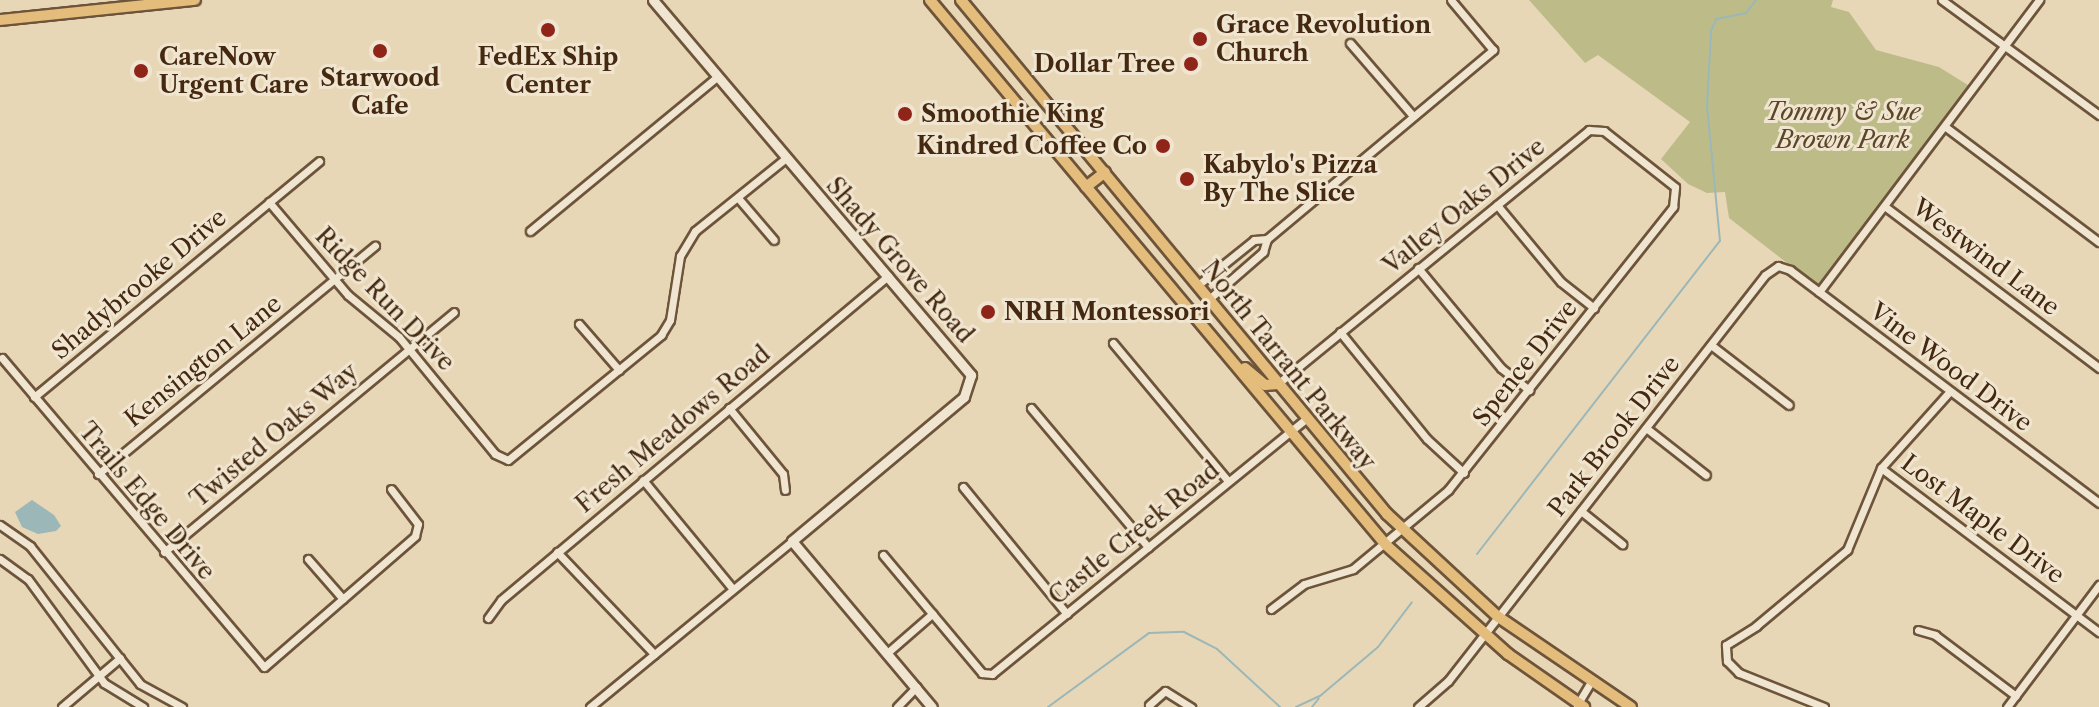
<!DOCTYPE html>
<style>
body{margin:0}
#map{position:relative;width:2099px;height:707px;overflow:hidden;background:#e8d7b7;font-family:"Libre Caslon Text",serif}
div>[style]{position:absolute}
.green>*{inset:0;background:#bdbc89}
.water>*{inset:0;background:#9bb7b8}
.stream>*{height:2px;margin:-1px;padding:0 1px;transform-origin:1px;border-radius:1px;background:#9bb7b8}
.roads{filter:drop-shadow(2px 0 #6d543a) drop-shadow(-2px 0 #6d543a) drop-shadow(0 2px #6d543a) drop-shadow(0 -2px #6d543a)}
.street>*{height:7px;margin:-3.5px;padding:0 3.5px;transform-origin:3.5px;border-radius:3.5px;background:#f0e5d0}
.secondary>*{height:9px;margin:-4.5px;padding:0 4.5px;transform-origin:4.5px;border-radius:4.5px;background:#f0e5d0}
.primary>*{height:10px;margin:-5px;padding:0 5px;transform-origin:5px;border-radius:5px;background:#e4bc7c}
.dots>*{width:22px;height:22px;translate:-50% -50%;box-sizing:border-box;border:4px solid #f0e5d0;border-radius:50%}
span{translate:-50% -50%;white-space:nowrap;text-align:center;line-height:1.15;-webkit-text-stroke:6px #f0e5d0;paint-order:stroke}
.poi-label{font-size:24px;color:#442810;font-weight:700}
.left{translate:0 -50%;text-align:left}
.right{translate:-100% -50%;text-align:right}
.park-label{font-size:24px;color:#5c4628;font-style:italic}
.street-label{font-size:24px;color:#442810}
</style>
<div id="map">
<div class="green">
<div style="clip-path:polygon(1529px 0,1833px 0,1831px 7px,1849px 12px,1876px 50px,1939px 67px,1971px 87px,1818px 287px,1729px 218px,1725px 192px,1707px 193px,1688px 184px,1661px 159px,1690px 122px,1598px 55px,1585px 63px)"></div>
</div>
<div class="water">
<div style="clip-path:polygon(32px 500px,54px 515px,61px 526px,56px 531px,38px 534px,22px 527px,15px 512px)"></div>
</div>
<div class="stream">
<div style="left:1477px;top:554px;width:396px;rotate:-52.2deg"></div>
<div style="left:1720px;top:241px;width:136px;rotate:-95.5deg"></div>
<div style="left:1707px;top:106px;width:75px;rotate:-86.9deg"></div>
<div style="left:1711px;top:31px;width:13px;rotate:-67deg"></div>
<div style="left:1716px;top:19px;width:31px;rotate:-11deg"></div>
<div style="left:1746px;top:13px;width:16px;rotate:-52deg"></div>
<div style="left:1048px;top:707px;width:125px;rotate:-36.2deg"></div>
<div style="left:1149px;top:633px;width:35px;rotate:-2deg"></div>
<div style="left:1184px;top:632px;width:37px;rotate:27deg"></div>
<div style="left:1217px;top:649px;width:86px;rotate:42.6deg"></div>
<div style="left:1296px;top:707px;width:26px;rotate:-25deg"></div>
<div style="left:1320px;top:696px;width:76px;rotate:-40.2deg"></div>
<div style="left:1378px;top:647px;width:56px;rotate:-52.9deg"></div>
<div style="left:1312px;top:707px;width:11px;rotate:-52deg"></div>
</div>
<div class="roads">
<div class="street">
<div style="left:1942px;top:0;width:195px;rotate:36.2deg"></div>
<div style="left:1350px;top:43px;width:96px;rotate:49.2deg"></div>
<div style="left:1947px;top:128px;width:190px;rotate:36.9deg"></div>
<div style="left:738px;top:198px;width:55px;rotate:49.4deg"></div>
<div style="left:269px;top:202px;width:122px;rotate:49.7deg"></div>
<div style="left:348px;top:295px;width:66px;rotate:39.5deg"></div>
<div style="left:399px;top:337px;width:151px;rotate:50.6deg"></div>
<div style="left:495px;top:454px;width:14px;rotate:25deg"></div>
<div style="left:508px;top:460px;width:198px;rotate:-39.2deg"></div>
<div style="left:661px;top:335px;width:17px;rotate:-59deg"></div>
<div style="left:670px;top:320px;width:65px;rotate:-81.1deg"></div>
<div style="left:680px;top:256px;width:29px;rotate:-59deg"></div>
<div style="left:695px;top:231px;width:117px;rotate:-38.7deg"></div>
<div style="left:1497px;top:205px;width:100px;rotate:50.3deg"></div>
<div style="left:1561px;top:282px;width:42px;rotate:38.2deg"></div>
<div style="left:1887px;top:208px;width:266px;rotate:37deg"></div>
<div style="left:530px;top:231px;width:242px;rotate:-39.5deg"></div>
<div style="left:1418px;top:268px;width:130px;rotate:50.3deg"></div>
<div style="left:1501px;top:368px;width:36px;rotate:38deg"></div>
<div style="left:1198px;top:285px;width:72px;rotate:-38.8deg"></div>
<div style="left:1254px;top:240px;width:13px;rotate:-4deg"></div>
<div style="left:1267px;top:239px;width:295px;rotate:-39.9deg"></div>
<div style="left:1493px;top:50px;width:65px;rotate:-130deg"></div>
<div style="left:1819px;top:292px;width:366px;rotate:-53deg"></div>
<div style="left:1209px;top:299px;width:72px;rotate:-41deg"></div>
<div style="left:1263px;top:252px;width:14px;rotate:-73deg"></div>
<div style="left:579px;top:324px;width:61px;rotate:49deg"></div>
<div style="left:1340px;top:332px;width:138px;rotate:50.9deg"></div>
<div style="left:1427px;top:439px;width:50px;rotate:42.6deg"></div>
<div style="left:1113px;top:343px;width:180px;rotate:50.2deg"></div>
<div style="left:1711px;top:345px;width:98px;rotate:37.6deg"></div>
<div style="left:2px;top:358px;width:405px;rotate:49.7deg"></div>
<div style="left:264px;top:667px;width:200px;rotate:-40.9deg"></div>
<div style="left:415px;top:536px;width:12px;rotate:-76deg"></div>
<div style="left:418px;top:524px;width:44px;rotate:-127.6deg"></div>
<div style="left:34px;top:397px;width:370px;rotate:-39.6deg"></div>
<div style="left:729px;top:408px;width:85px;rotate:50.7deg"></div>
<div style="left:783px;top:474px;width:16px;rotate:83deg"></div>
<div style="left:1031px;top:408px;width:182px;rotate:49.9deg"></div>
<div style="left:1646px;top:428px;width:76px;rotate:38.1deg"></div>
<div style="left:1881px;top:468px;width:273px;rotate:37deg"></div>
<div style="left:98px;top:474px;width:359px;rotate:-39.5deg"></div>
<div style="left:643px;top:480px;width:141px;rotate:50.5deg"></div>
<div style="left:963px;top:487px;width:164px;rotate:50.7deg"></div>
<div style="left:1581px;top:511px;width:53px;rotate:38.8deg"></div>
<div style="left:0;top:525px;width:37px;rotate:35deg"></div>
<div style="left:30px;top:546px;width:176px;rotate:51.4deg"></div>
<div style="left:140px;top:684px;width:48px;rotate:28.7deg"></div>
<div style="left:164px;top:552px;width:376px;rotate:-39.6deg"></div>
<div style="left:557px;top:552px;width:141px;rotate:46.4deg"></div>
<div style="left:883px;top:555px;width:154px;rotate:50deg"></div>
<div style="left:982px;top:673px;width:10px;rotate:6deg"></div>
<div style="left:992px;top:674px;width:405px;rotate:-39.1deg"></div>
<div style="left:0;top:559px;width:34px;rotate:36deg"></div>
<div style="left:28px;top:579px;width:129px;rotate:53.8deg"></div>
<div style="left:104px;top:683px;width:46px;rotate:31.6deg"></div>
<div style="left:308px;top:559px;width:53px;rotate:48.8deg"></div>
<div style="left:1271px;top:609px;width:41px;rotate:-37.1deg"></div>
<div style="left:1304px;top:584px;width:51px;rotate:-17deg"></div>
<div style="left:1353px;top:569px;width:124px;rotate:-39.7deg"></div>
<div style="left:1448px;top:490px;width:362px;rotate:-51.5deg"></div>
<div style="left:1673px;top:207px;width:20px;rotate:-84deg"></div>
<div style="left:1675px;top:187px;width:90px;rotate:-141.7deg"></div>
<div style="left:1604px;top:131px;width:15px;rotate:-176deg"></div>
<div style="left:1589px;top:130px;width:402px;rotate:140.8deg"></div>
<div style="left:488px;top:618px;width:22px;rotate:-54deg"></div>
<div style="left:501px;top:600px;width:505px;rotate:-39.94deg"></div>
<div style="left:1918px;top:630px;width:18px;rotate:16deg"></div>
<div style="left:1935px;top:635px;width:101px;rotate:37deg"></div>
<div style="left:887px;top:653px;width:60px;rotate:-40.9deg"></div>
<div style="left:1149px;top:705px;width:21px;rotate:-41deg"></div>
<div style="left:1165px;top:691px;width:31px;rotate:32deg"></div>
<div style="left:1577px;top:705px;width:26px;rotate:-59deg"></div>
<div style="left:62px;top:707px;width:76px;rotate:-40.2deg"></div>
<div style="left:590px;top:707px;width:261px;rotate:-39.4deg"></div>
<div style="left:897px;top:707px;width:28px;rotate:-46deg"></div>
<div style="left:1418px;top:707px;width:40px;rotate:-41deg"></div>
<div style="left:1448px;top:681px;width:515px;rotate:-52.02deg"></div>
<div style="left:1765px;top:275px;width:16px;rotate:-35deg"></div>
<div style="left:1778px;top:266px;width:13px;rotate:18deg"></div>
<div style="left:1790px;top:270px;width:387px;rotate:37deg"></div>
<div style="left:1824px;top:707px;width:92px;rotate:-158.2deg"></div>
<div style="left:1739px;top:673px;width:17px;rotate:-135deg"></div>
<div style="left:1727px;top:661px;width:16px;rotate:-94deg"></div>
<div style="left:1726px;top:645px;width:36px;rotate:-32deg"></div>
<div style="left:1756px;top:626px;width:119px;rotate:-39.9deg"></div>
<div style="left:1847px;top:550px;width:89px;rotate:-67.5deg"></div>
<div style="left:1881px;top:468px;width:103px;rotate:-48.1deg"></div>
<div style="left:2007px;top:707px;width:153px;rotate:-53deg"></div>
</div>
<div class="secondary">
<div style="left:653px;top:0;width:492px;rotate:49.7deg"></div>
<div style="left:971px;top:375px;width:23px;rotate:108deg"></div>
<div style="left:964px;top:397px;width:224px;rotate:140.1deg"></div>
<div style="left:792px;top:541px;width:217px;rotate:49.9deg"></div>
</div>
<div class="primary">
<div style="left:930px;top:0;width:711px;rotate:50.08deg"></div>
<div style="left:1386px;top:545px;width:164px;rotate:41.8deg"></div>
<div style="left:1508px;top:654px;width:93px;rotate:34.9deg"></div>
<div style="left:961px;top:0;width:668px;rotate:50.35deg"></div>
<div style="left:1387px;top:514px;width:150px;rotate:42.8deg"></div>
<div style="left:1497px;top:616px;width:162px;rotate:34.2deg"></div>
<div style="left:0;top:20px;width:196px;rotate:-5.9deg"></div>
<div style="left:1086px;top:187px;width:24px;rotate:-38deg"></div>
<div style="left:1245px;top:368px;width:26px;rotate:40deg"></div>
<div style="left:1265px;top:385px;width:13px;rotate:-4deg"></div>
</div>
</div>
<div class="dots">
<div style="left:548px;top:30px;background:#8f2418"></div>
<div style="left:1200px;top:39px;background:#8f2418"></div>
<div style="left:380px;top:51px;background:#8f2418"></div>
<div style="left:1191px;top:64px;background:#8f2418"></div>
<div style="left:141px;top:71px;background:#8f2418"></div>
<div style="left:905px;top:114px;background:#8f2418"></div>
<div style="left:1163px;top:146px;background:#8f2418"></div>
<div style="left:1187px;top:179px;background:#8f2418"></div>
<div style="left:988px;top:312px;background:#8f2418"></div>
</div>
<div class="poi-label">
<span class="left" style="left:1216px;top:39px">Grace Revolution<br>Church</span>
<span class="left" style="left:159px;top:71px">CareNow<br>Urgent Care</span>
<span style="left:548px;top:71px">FedEx Ship<br>Center</span>
<span class="right" style="left:1175px;top:64px">Dollar Tree</span>
<span style="left:380px;top:92px">Starwood<br>Cafe</span>
<span class="left" style="left:921px;top:114px">Smoothie King</span>
<span class="right" style="left:1147px;top:146px">Kindred Coffee Co</span>
<span class="left" style="left:1203px;top:179px">Kabylo's Pizza<br>By The Slice</span>
<span class="left" style="left:1004px;top:312px">NRH Montessori</span>
</div>
<div class="park-label">
<span style="left:1843px;top:126px">Tommy &amp; Sue<br>Brown Park</span>
</div>
<div class="street-label">
<span style="left:1464px;top:206px;rotate:-39deg">Valley Oaks Drive</span>
<span style="left:1986px;top:257px;rotate:37deg">Westwind Lane</span>
<span style="left:900px;top:260px;rotate:49deg">Shady Grove Road</span>
<span style="left:139px;top:284px;rotate:-40deg">Shadybrooke Drive</span>
<span style="left:385px;top:299px;rotate:46deg">Ridge Run Drive</span>
<span style="left:203px;top:361px;rotate:-39deg">Kensington Lane</span>
<span style="left:1525px;top:363px;rotate:-52deg">Spence Drive</span>
<span style="left:1289px;top:365px;rotate:51deg">North Tarrant Parkway</span>
<span style="left:1951px;top:367px;rotate:37deg">Vine Wood Drive</span>
<span style="left:673px;top:429px;rotate:-40deg">Fresh Meadows Road</span>
<span style="left:274px;top:435px;rotate:-40deg">Twisted Oaks Way</span>
<span style="left:1614px;top:436px;rotate:-52deg">Park Brook Drive</span>
<span style="left:147px;top:501px;rotate:50deg">Trails Edge Drive</span>
<span style="left:1983px;top:519px;rotate:37deg">Lost Maple Drive</span>
<span style="left:1134px;top:533px;rotate:-39deg">Castle Creek Road</span>
</div>
</div>
